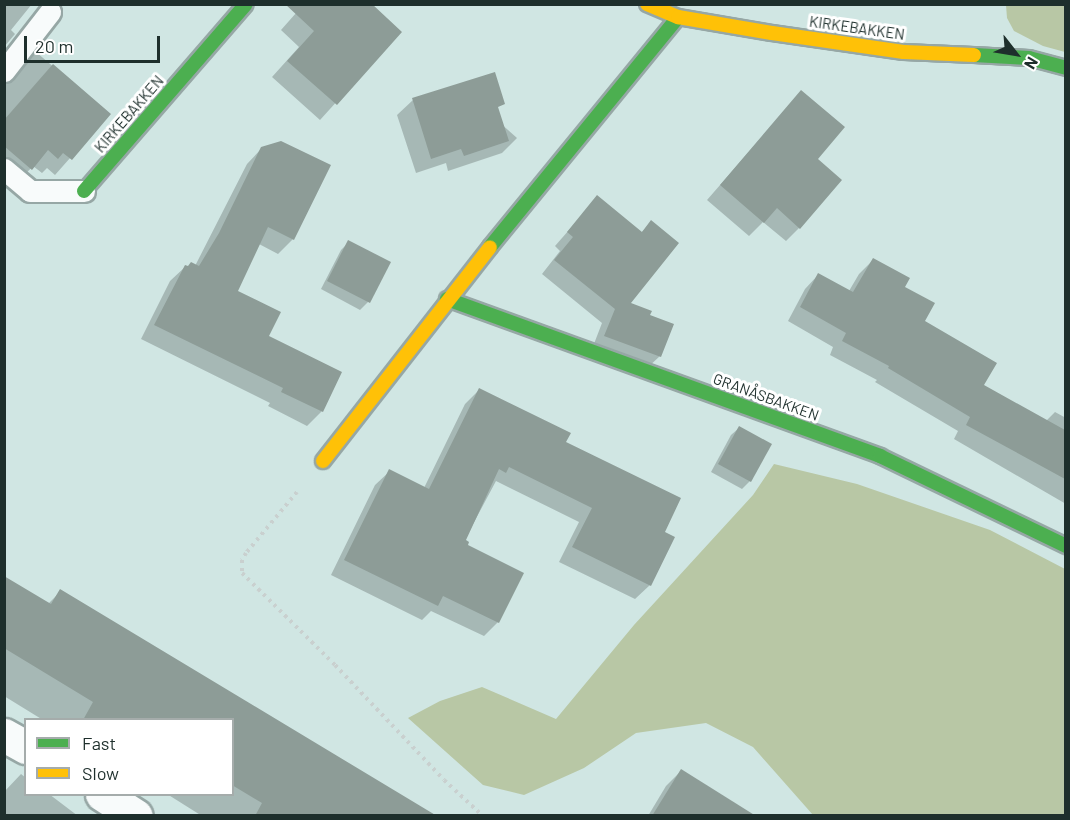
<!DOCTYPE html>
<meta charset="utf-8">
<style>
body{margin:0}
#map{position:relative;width:1070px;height:820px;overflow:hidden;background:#d0e6e3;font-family:Barlow,sans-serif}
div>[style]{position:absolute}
.forest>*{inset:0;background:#b8c7a5}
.shadow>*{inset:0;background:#0003}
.building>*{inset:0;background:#8d9c97}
.path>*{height:4px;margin-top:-2px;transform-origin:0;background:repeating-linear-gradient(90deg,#c9d0cf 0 3px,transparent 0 7.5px)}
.roads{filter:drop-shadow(2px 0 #96a7a5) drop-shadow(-2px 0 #96a7a5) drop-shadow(0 2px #96a7a5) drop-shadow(0 -2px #96a7a5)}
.lane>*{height:21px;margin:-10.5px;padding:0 10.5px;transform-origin:10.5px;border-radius:10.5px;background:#f8fbfb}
.street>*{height:33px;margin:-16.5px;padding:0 16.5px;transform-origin:16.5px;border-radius:16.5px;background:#f8fbfb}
.fast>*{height:14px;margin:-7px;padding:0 7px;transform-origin:7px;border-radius:7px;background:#4caf50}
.slow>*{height:14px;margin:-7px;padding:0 7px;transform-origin:7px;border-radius:7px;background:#ffc107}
span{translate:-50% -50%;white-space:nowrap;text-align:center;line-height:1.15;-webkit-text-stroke:6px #fff;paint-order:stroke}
.street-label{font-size:15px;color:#1e2f2c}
.frame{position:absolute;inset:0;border:6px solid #1e2f2c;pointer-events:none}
.legend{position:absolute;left:24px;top:718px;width:210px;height:78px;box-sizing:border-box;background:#fff;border:2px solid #a5acab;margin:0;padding:8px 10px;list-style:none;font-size:18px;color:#1e2f2c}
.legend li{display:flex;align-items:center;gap:12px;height:30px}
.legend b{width:30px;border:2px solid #a5acab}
.north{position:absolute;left:986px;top:24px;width:60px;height:60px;-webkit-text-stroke:4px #fff;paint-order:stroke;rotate:121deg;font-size:16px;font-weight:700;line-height:24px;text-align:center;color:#1e2f2c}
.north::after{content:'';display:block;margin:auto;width:21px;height:27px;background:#1e2f2c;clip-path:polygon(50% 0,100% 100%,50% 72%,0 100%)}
.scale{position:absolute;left:24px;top:36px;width:136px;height:27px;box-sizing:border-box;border:3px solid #1e2f2c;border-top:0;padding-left:8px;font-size:18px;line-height:21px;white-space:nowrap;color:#1e2f2c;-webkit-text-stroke:4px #fff;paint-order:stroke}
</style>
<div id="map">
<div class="forest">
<div style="clip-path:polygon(1006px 5px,1065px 5px,1065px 52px,1043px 46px,1014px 31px,1007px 18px)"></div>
<div style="clip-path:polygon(774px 464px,857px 484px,990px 530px,1065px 569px,1065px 815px,813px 815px,753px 747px,706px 723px,636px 733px,584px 768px,524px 795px,483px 785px,408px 718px,440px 701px,482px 687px,556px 719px,634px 625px,753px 495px)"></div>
</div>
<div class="shadow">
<div style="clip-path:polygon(4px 4px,32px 4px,11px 30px,15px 34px,4px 47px)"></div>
<div style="clip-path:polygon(304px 4px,398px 34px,320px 120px,272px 77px,299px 47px,281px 30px)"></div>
<div style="clip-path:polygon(36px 52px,109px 114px,55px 175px,47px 168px,42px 173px,33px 166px,16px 184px,4px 175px,4px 85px)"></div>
<div style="clip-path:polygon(457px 85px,517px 138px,502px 153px,448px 171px,446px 163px,416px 173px,397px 115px,413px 100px)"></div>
<div style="clip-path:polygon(801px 92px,816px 159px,799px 228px,786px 241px,763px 222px,749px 236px,707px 200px)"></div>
<div style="clip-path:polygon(262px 148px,293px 239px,278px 254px,259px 244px,236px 291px,322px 411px,307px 426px,268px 406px,270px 403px,141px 339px,170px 281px,185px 267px,195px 266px,247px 164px)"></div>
<div style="clip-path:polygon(597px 198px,641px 233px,651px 222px,628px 303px,660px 356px,646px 369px,592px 349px,602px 323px,542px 274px,560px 251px,555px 246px)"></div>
<div style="clip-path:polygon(349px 242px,368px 302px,360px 310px,321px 289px,341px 250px)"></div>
<div style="clip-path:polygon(873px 260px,903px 288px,923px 322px,982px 386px,1046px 421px,1055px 412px,1066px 418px,1066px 504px,954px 439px,958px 431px,875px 382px,877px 380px,830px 355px,833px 347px,788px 321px,805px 289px,818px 275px,849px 291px,859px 274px)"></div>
<div style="clip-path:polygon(479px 390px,564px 443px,663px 533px,650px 585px,635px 599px,559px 562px,579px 522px,496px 481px,464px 541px,498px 622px,484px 636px,431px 611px,422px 620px,331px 575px,375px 485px,390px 471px,424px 488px,465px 404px)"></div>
<div style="clip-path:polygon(739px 428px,750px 481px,742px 489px,711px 472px,731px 435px)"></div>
<div style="clip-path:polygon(4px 578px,48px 604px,61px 591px,417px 816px,202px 816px,167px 794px,232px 794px,232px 720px,43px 720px,4px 696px)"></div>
<div style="clip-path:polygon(681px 771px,728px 816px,648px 816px,666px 786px)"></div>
<div style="clip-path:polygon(21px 774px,26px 778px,26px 794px,49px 794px,78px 816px,4px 816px,4px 792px)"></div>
</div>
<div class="building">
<div style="clip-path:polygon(285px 4px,372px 4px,402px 32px,337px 105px,287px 61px,314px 31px)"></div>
<div style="clip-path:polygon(53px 64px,111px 114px,72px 160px,63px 153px,58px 159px,48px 150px,32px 170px,4px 146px,4px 120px)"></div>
<div style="clip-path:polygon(495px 72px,505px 104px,498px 107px,509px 141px,464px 156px,461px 149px,431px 159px,412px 98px)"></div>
<div style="clip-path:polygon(801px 90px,845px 127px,818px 159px,842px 180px,800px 229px,777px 208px,764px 223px,720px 185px)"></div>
<div style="clip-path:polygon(281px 141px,331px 165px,294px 240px,268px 227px,238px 291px,281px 312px,269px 336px,342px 372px,323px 412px,281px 392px,283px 388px,154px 325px,185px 265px,188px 266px,191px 262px,199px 266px,219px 233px,261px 147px)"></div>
<div style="clip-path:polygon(597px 195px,642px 232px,651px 220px,679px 243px,631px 303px,652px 311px,650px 315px,674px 324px,661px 357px,604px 336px,615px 309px,554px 260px,573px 237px,567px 232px)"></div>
<div style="clip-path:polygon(348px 240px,391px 262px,370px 303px,327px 281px)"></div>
<div style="clip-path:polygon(873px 258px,910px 278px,905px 287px,935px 303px,925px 321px,997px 363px,984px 385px,1065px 430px,1065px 479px,966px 425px,970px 417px,888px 368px,889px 366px,842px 341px,846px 333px,800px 307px,818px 273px,853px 292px)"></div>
<div style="clip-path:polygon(479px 388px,571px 433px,566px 442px,681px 498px,665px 532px,675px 537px,651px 586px,572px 547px,592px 508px,509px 467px,506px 473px,499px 469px,466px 540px,469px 542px,468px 545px,524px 573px,499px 623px,443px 596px,438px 606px,344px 560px,389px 469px,429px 489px)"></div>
<div style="clip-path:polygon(739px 426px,772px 444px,751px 482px,718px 464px)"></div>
<div style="clip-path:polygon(4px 576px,51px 604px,60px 589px,437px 816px,255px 816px,262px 803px,232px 785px,232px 720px,83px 720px,93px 702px,4px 648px)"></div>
<div style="clip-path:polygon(681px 769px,756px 816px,652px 816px)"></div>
</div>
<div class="path">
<div style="left:297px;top:492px;width:80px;rotate:129.9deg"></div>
<div style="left:246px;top:553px;width:8px;rotate:120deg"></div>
<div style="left:242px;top:560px;width:13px;rotate:90deg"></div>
<div style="left:242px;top:573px;width:131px;rotate:44.7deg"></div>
<div style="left:335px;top:665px;width:158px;rotate:46.5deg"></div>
<div style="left:444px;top:780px;width:53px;rotate:42.7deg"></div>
</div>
<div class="roads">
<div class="lane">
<div style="left:4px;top:71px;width:75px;rotate:-52.1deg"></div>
<div style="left:4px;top:169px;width:34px;rotate:40deg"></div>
<div style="left:30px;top:191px;width:54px"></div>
</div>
<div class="street">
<div style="left:4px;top:735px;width:25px;rotate:29deg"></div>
<div style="left:102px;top:794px;width:40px;rotate:32.9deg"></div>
</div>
<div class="fast">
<div style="left:974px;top:55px;width:55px;rotate:3.1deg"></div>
<div style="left:1029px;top:58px;width:38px;rotate:15deg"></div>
<div style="left:84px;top:191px;width:247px;rotate:-49.1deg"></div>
<div style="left:490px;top:247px;width:297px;rotate:-50.7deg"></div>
<div style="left:447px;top:299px;width:461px;rotate:19.9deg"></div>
<div style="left:880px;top:456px;width:207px;rotate:25.8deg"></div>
</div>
<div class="slow">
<div style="left:647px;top:4px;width:34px;rotate:23deg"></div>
<div style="left:678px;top:17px;width:95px;rotate:9.7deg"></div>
<div style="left:772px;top:33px;width:133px;rotate:8.2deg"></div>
<div style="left:904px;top:52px;width:70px;rotate:2.5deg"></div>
<div style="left:323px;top:461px;width:271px;rotate:-52deg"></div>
</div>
</div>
<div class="street-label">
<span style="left:857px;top:28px;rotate:8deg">KIRKEBAKKEN</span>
<span style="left:129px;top:114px;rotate:-49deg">KIRKEBAKKEN</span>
<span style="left:766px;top:397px;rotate:20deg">GRANÅSBAKKEN</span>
</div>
<div class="frame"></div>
<ul class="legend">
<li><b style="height:8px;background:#4caf50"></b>Fast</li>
<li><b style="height:8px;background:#ffc107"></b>Slow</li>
</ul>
<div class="north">N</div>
<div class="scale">20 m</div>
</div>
